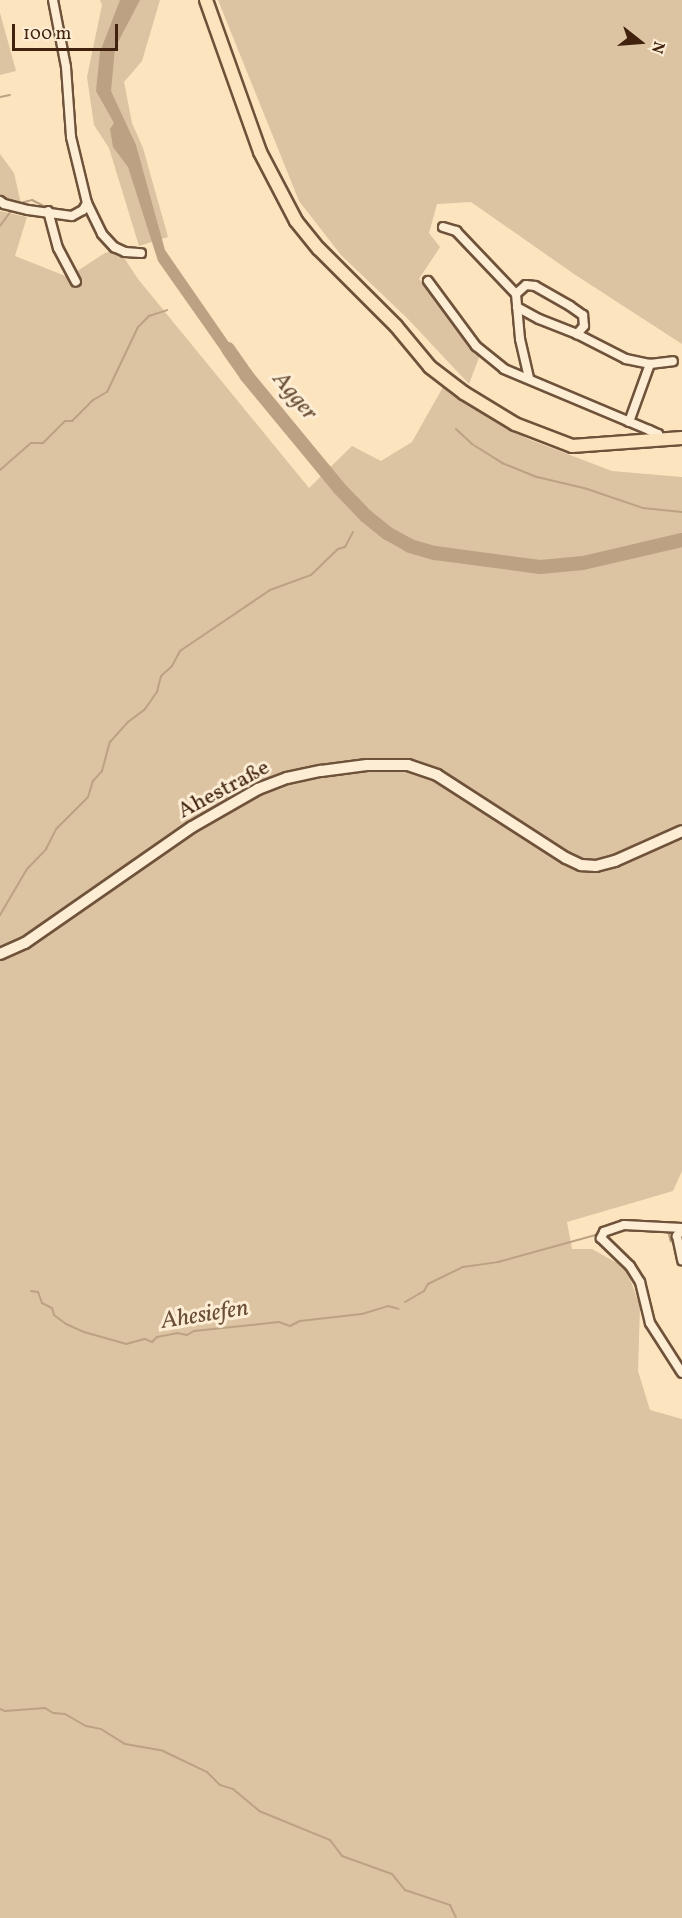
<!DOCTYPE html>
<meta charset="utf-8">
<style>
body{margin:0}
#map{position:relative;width:682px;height:1918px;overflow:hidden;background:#fce4bf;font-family:Vollkorn,serif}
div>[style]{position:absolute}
.green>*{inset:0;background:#dcc3a1}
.water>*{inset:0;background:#bca283}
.stream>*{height:2px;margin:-1px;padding:0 1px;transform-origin:1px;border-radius:1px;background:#bca283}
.river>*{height:14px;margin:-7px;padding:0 7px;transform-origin:7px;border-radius:7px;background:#bca283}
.roads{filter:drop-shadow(2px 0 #6f523a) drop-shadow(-2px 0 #6f523a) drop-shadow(0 2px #6f523a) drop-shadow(0 -2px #6f523a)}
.minor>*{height:8px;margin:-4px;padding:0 4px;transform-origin:4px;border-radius:4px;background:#fdedd5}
.secondary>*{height:10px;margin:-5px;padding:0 5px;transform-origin:5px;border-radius:5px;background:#fdedd5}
.primary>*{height:12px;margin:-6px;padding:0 6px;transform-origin:6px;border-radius:6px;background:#fce4bf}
span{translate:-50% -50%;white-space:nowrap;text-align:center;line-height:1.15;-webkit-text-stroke:6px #fdedd5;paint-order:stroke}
.street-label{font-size:22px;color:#40220e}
.water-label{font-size:24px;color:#6b4f37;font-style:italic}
.north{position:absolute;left:610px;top:12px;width:60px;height:60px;-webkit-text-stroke:4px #fdedd5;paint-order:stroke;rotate:107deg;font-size:16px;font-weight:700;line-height:24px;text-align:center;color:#40220e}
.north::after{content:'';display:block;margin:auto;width:21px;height:27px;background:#40220e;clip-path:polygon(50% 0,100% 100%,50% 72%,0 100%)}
.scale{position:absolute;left:12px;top:24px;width:106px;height:27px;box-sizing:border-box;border:3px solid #40220e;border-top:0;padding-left:8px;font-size:18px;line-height:21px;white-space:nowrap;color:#40220e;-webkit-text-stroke:4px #fdedd5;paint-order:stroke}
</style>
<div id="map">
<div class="green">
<div style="clip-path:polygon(100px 0,160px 0,142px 61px,124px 82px,132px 123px,143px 148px,168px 237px,139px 246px,109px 148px,94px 125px,87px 77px,102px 5px)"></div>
<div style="clip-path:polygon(218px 0,682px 0,682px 344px,574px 274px,471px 202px,437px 204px,429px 233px,440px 247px,419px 279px,480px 355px,469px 384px,408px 319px,341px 255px,299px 201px)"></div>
<div style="clip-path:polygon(0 13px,16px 71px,0 75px)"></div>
<div style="clip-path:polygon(0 154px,14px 173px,21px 204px,0 196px)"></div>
<div style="clip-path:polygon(0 211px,27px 217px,15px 256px,68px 277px,105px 253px,119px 250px,138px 279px,309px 488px,352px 446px,381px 461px,412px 442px,443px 387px,528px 439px,612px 471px,682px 477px,682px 1171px,673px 1191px,567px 1222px,572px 1249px,592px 1249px,626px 1268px,640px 1306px,638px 1371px,650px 1410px,682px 1419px,682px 1918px,0 1918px)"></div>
</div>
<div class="water">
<div style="clip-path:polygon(120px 0,140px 0,115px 48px,111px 91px,136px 145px,165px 250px,241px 360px,234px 369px,158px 261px,128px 167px,113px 147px,110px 129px,114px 123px,96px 91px,100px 52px)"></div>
</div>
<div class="stream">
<div style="left:0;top:97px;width:10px;rotate:-11deg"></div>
<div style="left:17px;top:204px;width:16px;rotate:-15deg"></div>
<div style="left:32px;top:200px;width:13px;rotate:27deg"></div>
<div style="left:0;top:226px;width:19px;rotate:-54deg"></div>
<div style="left:456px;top:429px;width:22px;rotate:43deg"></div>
<div style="left:472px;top:444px;width:36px;rotate:32deg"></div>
<div style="left:502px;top:463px;width:38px;rotate:22deg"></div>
<div style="left:537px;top:477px;width:48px;rotate:13.2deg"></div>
<div style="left:584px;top:488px;width:62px;rotate:18.7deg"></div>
<div style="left:643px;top:508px;width:39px;rotate:6deg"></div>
<div style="left:0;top:470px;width:41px;rotate:-41.1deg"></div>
<div style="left:31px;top:443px;width:12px"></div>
<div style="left:43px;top:443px;width:31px;rotate:-45deg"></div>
<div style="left:65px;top:421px;width:7px"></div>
<div style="left:72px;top:421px;width:30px;rotate:-45deg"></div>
<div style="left:93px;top:400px;width:16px;rotate:-30deg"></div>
<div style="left:107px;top:392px;width:72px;rotate:-64.5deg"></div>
<div style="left:138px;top:327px;width:16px;rotate:-45deg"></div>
<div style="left:149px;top:316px;width:19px;rotate:-18deg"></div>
<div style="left:0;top:915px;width:53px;rotate:-59.6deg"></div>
<div style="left:27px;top:869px;width:28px;rotate:-46deg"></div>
<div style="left:46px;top:849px;width:22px;rotate:-63deg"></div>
<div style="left:56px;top:829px;width:45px;rotate:-45deg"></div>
<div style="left:88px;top:797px;width:17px;rotate:-73deg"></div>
<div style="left:93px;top:781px;width:13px;rotate:-48deg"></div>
<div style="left:102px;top:771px;width:30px;rotate:-75deg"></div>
<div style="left:110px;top:742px;width:27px;rotate:-48deg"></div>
<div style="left:128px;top:722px;width:21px;rotate:-37deg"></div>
<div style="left:145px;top:709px;width:21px;rotate:-55deg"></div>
<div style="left:157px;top:692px;width:16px;rotate:-76deg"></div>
<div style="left:161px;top:676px;width:15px;rotate:-42deg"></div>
<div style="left:172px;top:666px;width:17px;rotate:-62deg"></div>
<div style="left:180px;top:651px;width:109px;rotate:-34.1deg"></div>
<div style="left:270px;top:590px;width:44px;rotate:-20.1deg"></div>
<div style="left:311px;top:575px;width:37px;rotate:-44deg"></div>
<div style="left:338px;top:549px;width:7px;rotate:-16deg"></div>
<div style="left:345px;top:547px;width:17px;rotate:-62deg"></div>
<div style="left:668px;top:1231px;width:11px;rotate:75deg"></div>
<div style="left:31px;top:1291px;width:7px;rotate:8deg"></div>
<div style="left:38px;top:1292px;width:12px;rotate:70deg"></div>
<div style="left:42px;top:1303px;width:11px;rotate:27deg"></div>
<div style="left:52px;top:1308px;width:7px;rotate:74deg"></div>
<div style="left:54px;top:1315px;width:15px;rotate:37deg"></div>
<div style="left:66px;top:1324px;width:20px;rotate:24deg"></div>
<div style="left:84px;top:1332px;width:44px;rotate:15.9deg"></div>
<div style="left:126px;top:1344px;width:20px;rotate:-15deg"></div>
<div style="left:145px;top:1339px;width:8px;rotate:23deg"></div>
<div style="left:152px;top:1342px;width:7px;rotate:-45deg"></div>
<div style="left:157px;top:1337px;width:20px;rotate:-11deg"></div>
<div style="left:177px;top:1333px;width:10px;rotate:11deg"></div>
<div style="left:187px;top:1335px;width:8px;rotate:-30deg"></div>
<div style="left:194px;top:1331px;width:85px;rotate:-6deg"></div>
<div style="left:279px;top:1322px;width:12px;rotate:20deg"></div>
<div style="left:290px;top:1326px;width:11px;rotate:-27deg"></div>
<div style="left:300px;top:1321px;width:62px;rotate:-6.4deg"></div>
<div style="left:362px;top:1314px;width:27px;rotate:-17deg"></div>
<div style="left:388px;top:1306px;width:11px;rotate:15deg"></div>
<div style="left:405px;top:1302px;width:22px;rotate:-30deg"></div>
<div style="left:424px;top:1291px;width:8px;rotate:-60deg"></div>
<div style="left:428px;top:1284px;width:39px;rotate:-26deg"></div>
<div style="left:463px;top:1267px;width:35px;rotate:-8deg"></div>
<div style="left:498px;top:1262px;width:105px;rotate:-15.5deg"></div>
<div style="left:0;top:1709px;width:5px;rotate:22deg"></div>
<div style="left:5px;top:1711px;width:40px;rotate:-4.3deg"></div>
<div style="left:45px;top:1708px;width:9px;rotate:32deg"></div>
<div style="left:53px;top:1713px;width:12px;rotate:5deg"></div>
<div style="left:65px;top:1714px;width:24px;rotate:30deg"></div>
<div style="left:86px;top:1726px;width:15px;rotate:11deg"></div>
<div style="left:101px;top:1729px;width:28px;rotate:32deg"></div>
<div style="left:125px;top:1744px;width:39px;rotate:10deg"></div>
<div style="left:163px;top:1751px;width:49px;rotate:25.5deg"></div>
<div style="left:207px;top:1772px;width:18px;rotate:45deg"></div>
<div style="left:220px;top:1785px;width:14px;rotate:17deg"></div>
<div style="left:233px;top:1789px;width:34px;rotate:40deg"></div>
<div style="left:259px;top:1811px;width:77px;rotate:22.2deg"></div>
<div style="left:330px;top:1840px;width:20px;rotate:53deg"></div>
<div style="left:342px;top:1856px;width:53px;rotate:19.8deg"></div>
<div style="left:392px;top:1874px;width:21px;rotate:51deg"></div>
<div style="left:405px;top:1890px;width:47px;rotate:18.4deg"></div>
<div style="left:450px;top:1905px;width:14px;rotate:65deg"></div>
</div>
<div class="river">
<div style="left:228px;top:349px;width:32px;rotate:55deg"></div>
<div style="left:246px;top:375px;width:146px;rotate:50.5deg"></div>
<div style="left:339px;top:488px;width:39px;rotate:46deg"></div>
<div style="left:366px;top:516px;width:27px;rotate:39deg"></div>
<div style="left:387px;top:533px;width:26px;rotate:29deg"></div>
<div style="left:410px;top:546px;width:26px;rotate:16deg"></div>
<div style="left:435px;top:553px;width:106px;rotate:7.6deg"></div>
<div style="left:540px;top:567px;width:43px;rotate:-5.3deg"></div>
<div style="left:583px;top:563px;width:102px;rotate:-13.1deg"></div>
</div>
<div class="roads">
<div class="minor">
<div style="left:53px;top:0;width:68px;rotate:79deg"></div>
<div style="left:66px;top:67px;width:70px;rotate:85.9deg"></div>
<div style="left:71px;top:137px;width:68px;rotate:76.4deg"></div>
<div style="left:87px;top:203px;width:34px;rotate:64deg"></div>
<div style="left:102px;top:234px;width:18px;rotate:47deg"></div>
<div style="left:114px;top:247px;width:12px;rotate:24deg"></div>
<div style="left:125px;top:252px;width:16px;rotate:4deg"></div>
<div style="left:0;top:201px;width:5px;rotate:37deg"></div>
<div style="left:4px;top:204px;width:25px;rotate:14deg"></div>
<div style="left:28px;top:210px;width:44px;rotate:7.8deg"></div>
<div style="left:72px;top:216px;width:13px;rotate:-29deg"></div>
<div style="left:83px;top:210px;width:8px;rotate:-60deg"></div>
<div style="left:48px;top:211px;width:38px;rotate:75deg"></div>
<div style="left:58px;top:248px;width:38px;rotate:62deg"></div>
<div style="left:443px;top:227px;width:14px;rotate:17deg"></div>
<div style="left:456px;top:231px;width:87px;rotate:46.4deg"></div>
<div style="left:516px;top:294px;width:45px;rotate:84.9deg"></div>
<div style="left:520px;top:339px;width:40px;rotate:77deg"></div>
<div style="left:428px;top:281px;width:81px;rotate:53.6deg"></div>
<div style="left:476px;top:346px;width:36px;rotate:39deg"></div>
<div style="left:504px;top:369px;width:157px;rotate:22.8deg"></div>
<div style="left:649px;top:430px;width:10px;rotate:24deg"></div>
<div style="left:658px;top:434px;width:5px;rotate:79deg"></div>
<div style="left:516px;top:294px;width:13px;rotate:-42deg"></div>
<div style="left:526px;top:285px;width:9px;rotate:6deg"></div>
<div style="left:535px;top:286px;width:40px;rotate:29.7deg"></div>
<div style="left:570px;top:306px;width:16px;rotate:35deg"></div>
<div style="left:583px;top:315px;width:11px;rotate:85deg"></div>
<div style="left:584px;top:326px;width:11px;rotate:131deg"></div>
<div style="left:577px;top:334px;width:55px;rotate:27deg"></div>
<div style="left:626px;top:359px;width:25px;rotate:12deg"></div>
<div style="left:650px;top:364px;width:23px;rotate:-7deg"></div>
<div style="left:517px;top:307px;width:25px;rotate:29deg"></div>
<div style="left:539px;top:319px;width:41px;rotate:21.5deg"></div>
<div style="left:629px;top:422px;width:62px;rotate:-70.1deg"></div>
<div style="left:682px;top:1228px;width:58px;rotate:-177deg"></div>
<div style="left:624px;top:1225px;width:21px;rotate:161deg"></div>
<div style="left:604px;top:1232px;width:7px;rotate:117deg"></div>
<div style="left:601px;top:1238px;width:40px;rotate:44deg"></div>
<div style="left:630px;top:1266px;width:19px;rotate:58deg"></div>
<div style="left:640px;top:1282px;width:42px;rotate:76.3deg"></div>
<div style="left:650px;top:1323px;width:59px;rotate:57.4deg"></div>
<div style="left:682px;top:1229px;width:9px;rotate:126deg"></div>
<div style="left:677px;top:1236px;width:25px;rotate:78deg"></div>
</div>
<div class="secondary">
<div style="left:0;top:954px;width:27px;rotate:-24deg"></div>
<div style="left:25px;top:943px;width:203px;rotate:-34.8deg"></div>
<div style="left:192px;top:827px;width:76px;rotate:-29.9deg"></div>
<div style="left:258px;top:789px;width:31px;rotate:-21deg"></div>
<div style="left:287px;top:778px;width:35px;rotate:-12deg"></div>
<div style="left:321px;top:771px;width:46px;rotate:-7.4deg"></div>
<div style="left:367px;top:765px;width:41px"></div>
<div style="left:408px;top:765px;width:31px;rotate:19deg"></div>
<div style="left:437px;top:775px;width:153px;rotate:32.8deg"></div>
<div style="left:566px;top:858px;width:17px;rotate:25deg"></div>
<div style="left:581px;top:865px;width:15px;rotate:4deg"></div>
<div style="left:596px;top:866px;width:20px;rotate:-15deg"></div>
<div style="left:615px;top:861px;width:73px;rotate:-24.1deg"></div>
</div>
<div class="primary">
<div style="left:206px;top:0;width:161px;rotate:70.4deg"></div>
<div style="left:260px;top:152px;width:78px;rotate:62.4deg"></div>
<div style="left:296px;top:221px;width:36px;rotate:51deg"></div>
<div style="left:319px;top:249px;width:109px;rotate:45deg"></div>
<div style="left:396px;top:326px;width:53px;rotate:50.3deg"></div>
<div style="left:430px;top:367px;width:43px;rotate:37.4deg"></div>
<div style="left:464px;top:393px;width:60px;rotate:31.3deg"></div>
<div style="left:515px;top:424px;width:61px;rotate:21.1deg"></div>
<div style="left:572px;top:446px;width:110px;rotate:-4.2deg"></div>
</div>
</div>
<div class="street-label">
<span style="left:224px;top:790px;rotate:-28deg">Ahestraße</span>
</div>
<div class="water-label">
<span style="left:294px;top:397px;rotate:50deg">Agger</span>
<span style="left:205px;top:1316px;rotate:-9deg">Ahesiefen</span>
</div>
<div class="north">N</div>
<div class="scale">100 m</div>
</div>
